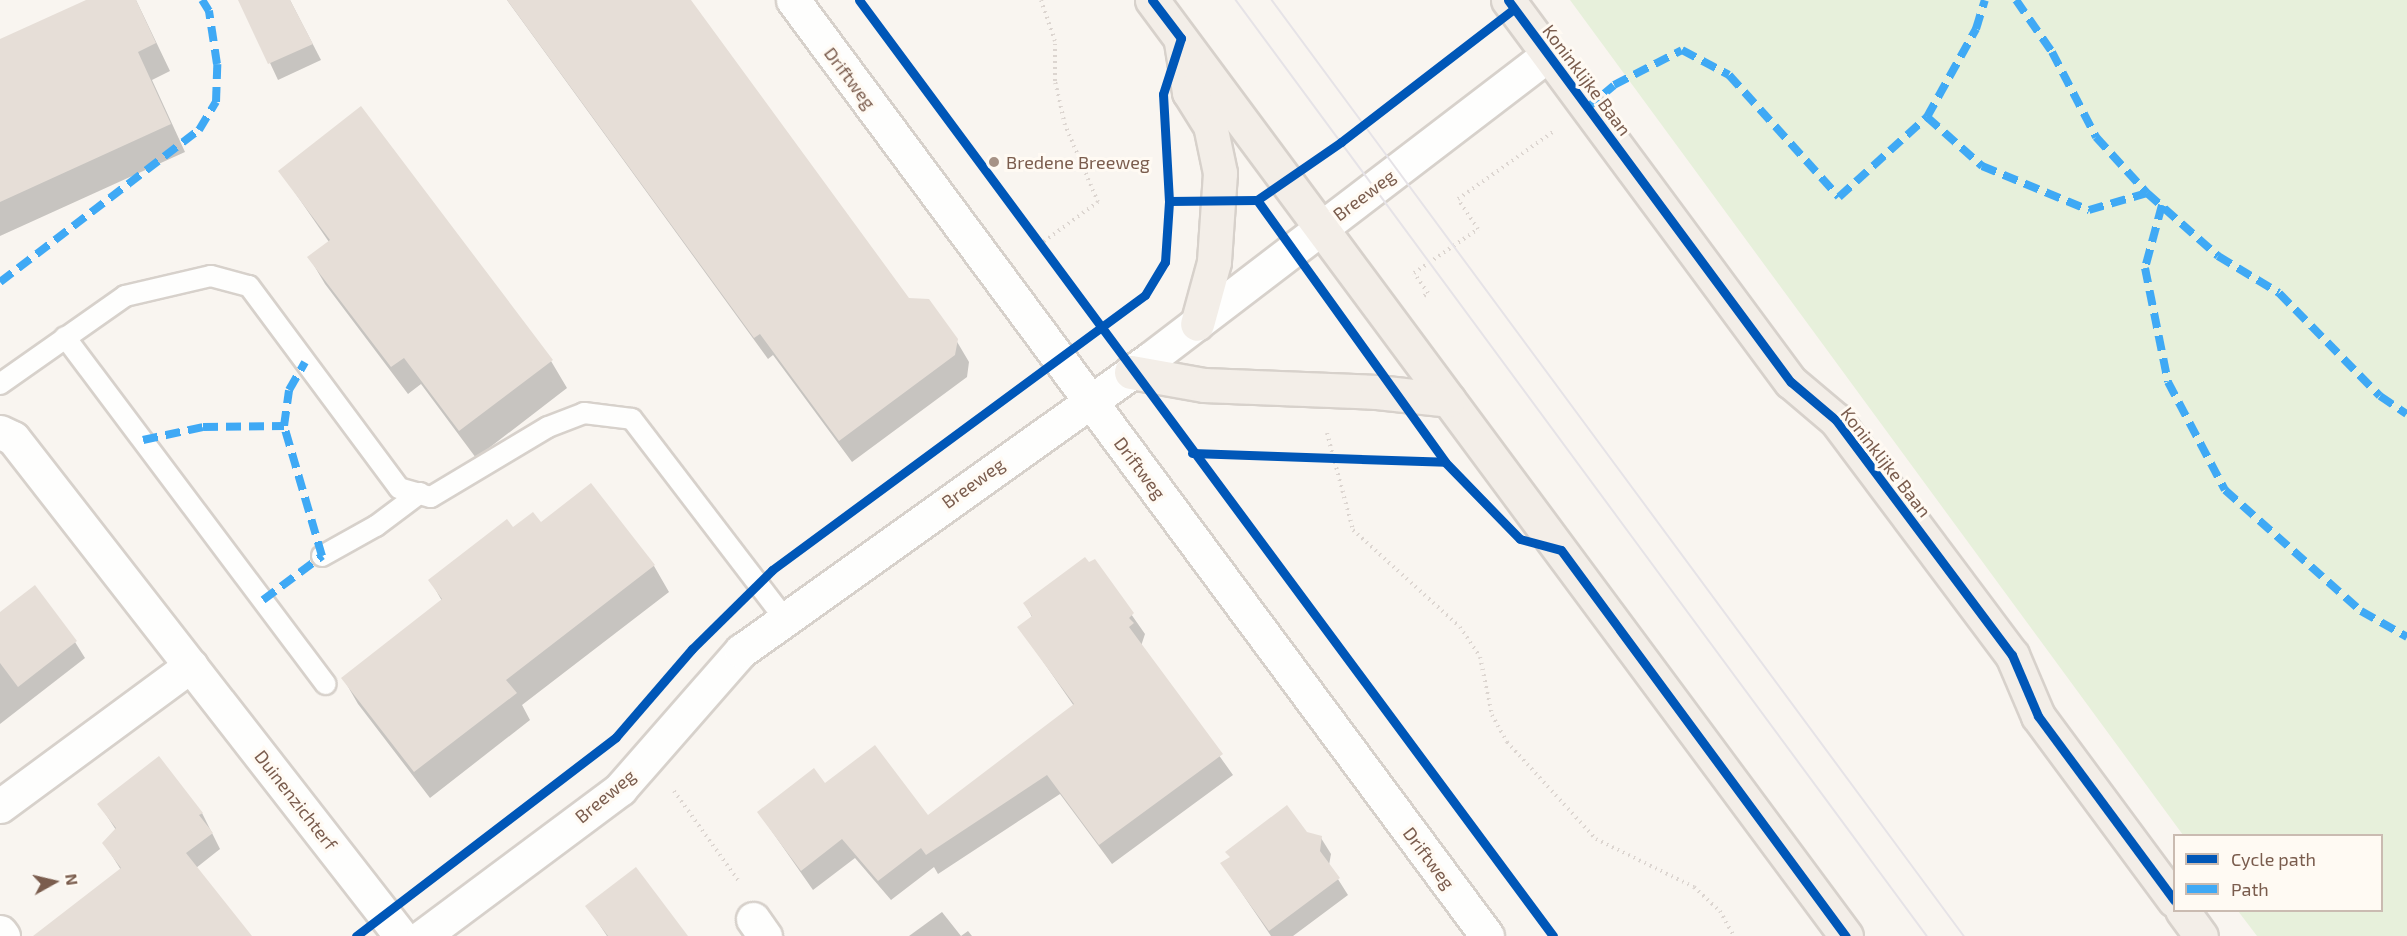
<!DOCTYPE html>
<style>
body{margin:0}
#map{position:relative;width:2407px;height:936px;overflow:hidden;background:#f9f5f0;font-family:"Exo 2",sans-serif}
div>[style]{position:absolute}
.green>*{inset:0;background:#e7f0db}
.shadow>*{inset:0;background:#0003}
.building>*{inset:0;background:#e6ded7}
.path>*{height:4px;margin-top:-2px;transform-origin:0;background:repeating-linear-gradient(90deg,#dcd5d0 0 1.5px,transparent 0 6px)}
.roads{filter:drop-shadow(2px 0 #d7d1cb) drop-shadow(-2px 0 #d7d1cb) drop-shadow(0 2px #d7d1cb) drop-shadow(0 -2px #d7d1cb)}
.service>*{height:20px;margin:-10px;padding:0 10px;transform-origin:10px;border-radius:10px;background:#fefefd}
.minor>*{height:33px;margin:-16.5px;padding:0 16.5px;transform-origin:16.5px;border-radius:16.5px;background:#fefefd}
.tertiary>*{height:33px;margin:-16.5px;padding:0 16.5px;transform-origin:16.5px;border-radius:16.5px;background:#fefefd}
.primary>*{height:33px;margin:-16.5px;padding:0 16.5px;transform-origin:16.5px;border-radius:16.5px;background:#f3eee8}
.tram>*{height:1.5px;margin:-0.75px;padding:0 0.75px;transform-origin:0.75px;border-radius:0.75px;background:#e6e3e7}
.quiet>*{height:8px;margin-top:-4px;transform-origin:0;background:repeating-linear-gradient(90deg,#3fa9f5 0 15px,transparent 0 23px)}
.cycleway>*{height:9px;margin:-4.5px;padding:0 4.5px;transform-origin:4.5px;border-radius:4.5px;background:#0057b8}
.dots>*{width:16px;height:16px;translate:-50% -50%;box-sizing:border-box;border:3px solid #fffaf3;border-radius:50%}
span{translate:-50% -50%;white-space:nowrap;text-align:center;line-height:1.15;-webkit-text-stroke:6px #fffaf3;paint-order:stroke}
.street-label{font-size:18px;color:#7a5c4d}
.poi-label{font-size:18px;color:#7a5c4d}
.left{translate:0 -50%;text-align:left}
.legend{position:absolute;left:2173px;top:834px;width:210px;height:78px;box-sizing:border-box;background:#fffaf3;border:2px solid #cabbb1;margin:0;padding:8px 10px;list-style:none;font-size:18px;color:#7a5c4d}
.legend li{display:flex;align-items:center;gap:12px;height:30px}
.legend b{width:30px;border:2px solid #cabbb1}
.north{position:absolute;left:24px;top:852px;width:60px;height:60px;-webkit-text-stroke:4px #fffaf3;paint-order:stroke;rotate:82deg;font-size:16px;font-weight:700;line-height:24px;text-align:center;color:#7a5c4d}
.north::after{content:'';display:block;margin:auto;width:21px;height:27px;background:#7a5c4d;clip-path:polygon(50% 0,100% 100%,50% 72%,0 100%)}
</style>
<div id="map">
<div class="green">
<div style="clip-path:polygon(1570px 0,2407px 0,2407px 936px,2257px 936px,2238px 911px,2382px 910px,2382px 836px,2183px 835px)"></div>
</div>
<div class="shadow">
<div style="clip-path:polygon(90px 0,136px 0,170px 71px,152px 80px,185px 152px,0 236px,0 41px)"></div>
<div style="clip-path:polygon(290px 0,321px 60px,278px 80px,241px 1px)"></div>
<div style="clip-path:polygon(507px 0,689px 0,908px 300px,956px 340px,969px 362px,967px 377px,852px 462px,773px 355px,768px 359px)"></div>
<div style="clip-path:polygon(280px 171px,551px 361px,567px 388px,476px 458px,421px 384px,408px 394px,325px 284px,309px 257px,329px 242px)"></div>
<div style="clip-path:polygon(591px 486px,654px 566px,669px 592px,522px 705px,530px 720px,430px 798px,358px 704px,343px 678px,442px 601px,430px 580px,513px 529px,541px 524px)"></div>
<div style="clip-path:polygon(1094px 561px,1145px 634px,1141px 646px,1233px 775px,1112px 864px,1060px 794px,938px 874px,934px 867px,891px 900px,855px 858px,813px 890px,759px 813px,825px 785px,927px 817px,1074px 706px,1019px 627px,1032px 617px,1025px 604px)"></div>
<div style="clip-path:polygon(0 614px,75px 642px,85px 658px,0 724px)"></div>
<div style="clip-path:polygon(99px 804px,202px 813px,220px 849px,196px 868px,250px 936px,123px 936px,121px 870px,104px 843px,116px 830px)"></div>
<div style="clip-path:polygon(1306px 833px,1321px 838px,1331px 854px,1329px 865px,1348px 895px,1293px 936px,1271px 936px,1222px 864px)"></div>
<div style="clip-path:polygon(587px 906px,686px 936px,607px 936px)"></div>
<div style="clip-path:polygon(942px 912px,961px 936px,968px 931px,972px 936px,909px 936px)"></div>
</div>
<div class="building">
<div style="clip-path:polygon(86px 0,136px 0,156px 43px,138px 52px,171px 124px,0 202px,0 39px)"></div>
<div style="clip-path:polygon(238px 0,290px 0,313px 44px,268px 64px)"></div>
<div style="clip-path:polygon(507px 0,691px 0,909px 298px,929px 299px,958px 339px,955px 355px,839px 441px,760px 334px,754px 338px)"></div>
<div style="clip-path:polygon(361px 106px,553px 360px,459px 431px,404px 358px,391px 367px,307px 257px,330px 240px,278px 171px)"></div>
<div style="clip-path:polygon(591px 483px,655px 565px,506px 680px,517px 693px,414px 772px,341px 678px,442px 599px,428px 580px,507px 519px,513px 527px,533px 512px,541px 522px)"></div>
<div style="clip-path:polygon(1085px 557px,1089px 562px,1095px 559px,1134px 613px,1129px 618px,1134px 623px,1129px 627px,1223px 754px,1099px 845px,1047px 775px,926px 855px,921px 848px,878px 881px,842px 839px,801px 871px,757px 812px,814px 768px,825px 783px,875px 745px,928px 815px,1074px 704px,1017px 627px,1032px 616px,1023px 603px)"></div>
<div style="clip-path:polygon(35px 585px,77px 641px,18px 687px,0 663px,0 612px)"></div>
<div style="clip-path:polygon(159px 756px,203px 813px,199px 815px,213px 833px,186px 853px,252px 936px,33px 936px,121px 868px,102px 843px,116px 828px,97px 804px)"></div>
<div style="clip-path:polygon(1287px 805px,1307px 832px,1322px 836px,1320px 851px,1340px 878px,1269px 931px,1220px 863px,1230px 857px,1225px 852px)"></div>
<div style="clip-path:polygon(636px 867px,688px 936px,608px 936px,585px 906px)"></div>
</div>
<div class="path">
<div style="left:1039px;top:245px;width:73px;rotate:-36.1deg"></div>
<div style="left:1098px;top:202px;width:84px;rotate:-113.2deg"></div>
<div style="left:1065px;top:125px;width:45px;rotate:-102.8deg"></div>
<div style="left:1055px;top:81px;width:40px;rotate:-90deg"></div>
<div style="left:1055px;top:41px;width:43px;rotate:-108.9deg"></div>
<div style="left:1424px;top:296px;width:5px;rotate:-37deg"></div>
<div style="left:1428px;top:293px;width:24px;rotate:-125deg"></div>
<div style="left:1414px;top:273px;width:78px;rotate:-34.5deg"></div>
<div style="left:1478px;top:229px;width:36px;rotate:-124deg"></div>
<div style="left:1458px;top:199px;width:118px;rotate:-35.3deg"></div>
<div style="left:1327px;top:433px;width:100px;rotate:75deg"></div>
<div style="left:1353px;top:530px;width:144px;rotate:42.2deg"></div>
<div style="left:1460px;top:627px;width:36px;rotate:56deg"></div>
<div style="left:1480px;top:657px;width:59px;rotate:78.3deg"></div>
<div style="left:1492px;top:715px;width:31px;rotate:61deg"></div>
<div style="left:1507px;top:742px;width:132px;rotate:47.5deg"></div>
<div style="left:1596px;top:839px;width:109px;rotate:26.1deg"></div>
<div style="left:1694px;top:887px;width:35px;rotate:43deg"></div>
<div style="left:1720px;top:911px;width:29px;rotate:61deg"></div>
<div style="left:674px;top:791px;width:110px;rotate:54.3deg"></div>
</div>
<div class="roads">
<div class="service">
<div style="left:65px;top:337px;width:434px;rotate:53.1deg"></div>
<div style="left:0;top:384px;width:153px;rotate:-35.1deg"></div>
<div style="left:125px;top:296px;width:88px;rotate:-13.1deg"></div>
<div style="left:211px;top:276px;width:39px;rotate:15deg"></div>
<div style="left:249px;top:286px;width:252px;rotate:53.4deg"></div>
<div style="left:399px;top:488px;width:33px;rotate:16deg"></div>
<div style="left:431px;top:497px;width:136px;rotate:-30.9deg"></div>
<div style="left:548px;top:427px;width:39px;rotate:-21deg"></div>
<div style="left:584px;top:413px;width:48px;rotate:7.1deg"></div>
<div style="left:632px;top:419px;width:252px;rotate:52.6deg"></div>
<div style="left:322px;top:556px;width:62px;rotate:-29.1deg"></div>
<div style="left:376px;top:526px;width:55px;rotate:-36.9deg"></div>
</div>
<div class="minor">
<div style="left:0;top:432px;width:14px;rotate:25deg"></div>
<div style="left:13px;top:438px;width:631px;rotate:52.08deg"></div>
<div style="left:0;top:806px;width:237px;rotate:-36.4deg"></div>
<div style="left:753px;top:919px;width:21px;rotate:55deg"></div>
<div style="left:0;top:932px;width:5px;rotate:53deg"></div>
</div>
<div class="tertiary">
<div style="left:793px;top:0;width:1165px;rotate:53.44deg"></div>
<div style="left:423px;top:936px;width:246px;rotate:-36.7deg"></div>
<div style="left:620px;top:789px;width:184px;rotate:-48.8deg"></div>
<div style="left:741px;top:651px;width:503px;rotate:-35.52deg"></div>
<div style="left:1150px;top:359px;width:499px;rotate:-37.4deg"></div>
</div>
<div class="primary">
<div style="left:1152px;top:0;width:1165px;rotate:53.44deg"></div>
<div style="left:1508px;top:0;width:475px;rotate:53.5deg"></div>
<div style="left:1791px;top:382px;width:59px;rotate:40.2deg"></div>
<div style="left:1836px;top:420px;width:294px;rotate:53.2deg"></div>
<div style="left:2012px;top:655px;width:66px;rotate:66.9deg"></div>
<div style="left:2038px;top:716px;width:229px;rotate:53.5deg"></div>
<div style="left:1181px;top:42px;width:51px;rotate:80.9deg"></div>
<div style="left:1189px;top:92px;width:39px;rotate:58deg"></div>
<div style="left:1210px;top:125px;width:49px;rotate:78.2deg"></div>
<div style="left:1220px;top:173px;width:89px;rotate:93.9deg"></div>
<div style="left:1214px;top:262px;width:64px;rotate:105.3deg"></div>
<div style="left:1131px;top:372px;width:74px;rotate:10.1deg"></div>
<div style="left:1204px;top:385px;width:173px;rotate:2.3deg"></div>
<div style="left:1377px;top:392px;width:72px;rotate:6.3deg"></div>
<div style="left:2182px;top:910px;width:32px;rotate:54deg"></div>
</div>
</div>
<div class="tram">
<div style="left:1236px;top:0;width:1163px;rotate:53.56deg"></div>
<div style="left:1272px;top:0;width:1164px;rotate:53.52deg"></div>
</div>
<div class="quiet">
<div style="left:2016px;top:0;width:63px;rotate:55.3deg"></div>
<div style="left:2052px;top:52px;width:96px;rotate:62.6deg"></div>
<div style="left:2096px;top:137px;width:76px;rotate:47.7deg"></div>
<div style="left:2147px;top:193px;width:95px;rotate:41.6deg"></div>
<div style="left:2218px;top:256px;width:71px;rotate:31.2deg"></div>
<div style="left:2279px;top:293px;width:144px;rotate:45.6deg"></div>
<div style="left:2380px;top:396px;width:32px;rotate:34deg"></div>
<div style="left:1587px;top:108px;width:35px;rotate:-40deg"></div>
<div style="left:1614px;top:85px;width:76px;rotate:-27.2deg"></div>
<div style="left:1682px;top:50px;width:53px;rotate:28deg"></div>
<div style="left:1729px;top:75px;width:164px;rotate:48deg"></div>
<div style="left:1839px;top:197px;width:119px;rotate:-42.3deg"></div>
<div style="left:1927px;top:117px;width:101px;rotate:-60.9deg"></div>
<div style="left:1976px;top:29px;width:30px;rotate:-73deg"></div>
<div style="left:1927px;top:117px;width:74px;rotate:41.7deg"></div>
<div style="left:1982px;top:166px;width:116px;rotate:22.4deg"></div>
<div style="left:2089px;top:210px;width:60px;rotate:-16.3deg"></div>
<div style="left:2162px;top:205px;width:65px;rotate:105.1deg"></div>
<div style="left:2145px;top:268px;width:116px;rotate:78.6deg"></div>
<div style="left:2168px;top:382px;width:122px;rotate:62.2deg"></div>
<div style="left:2225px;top:490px;width:182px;rotate:41.7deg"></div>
<div style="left:2361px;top:611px;width:53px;rotate:29.5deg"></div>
<div style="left:0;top:282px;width:250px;rotate:-37.4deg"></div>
<div style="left:199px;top:130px;width:33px;rotate:-59deg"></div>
<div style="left:216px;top:102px;width:38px;rotate:-88deg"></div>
<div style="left:217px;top:64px;width:54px;rotate:-98.6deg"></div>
<div style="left:209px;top:11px;width:13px;rotate:-122deg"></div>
<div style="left:143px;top:440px;width:61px;rotate:-12.2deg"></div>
<div style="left:203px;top:427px;width:81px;rotate:-0.7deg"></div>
<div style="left:263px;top:600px;width:74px;rotate:-36.7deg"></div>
<div style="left:322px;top:556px;width:135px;rotate:-106.3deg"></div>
<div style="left:284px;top:426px;width:36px;rotate:-82deg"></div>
<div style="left:289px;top:390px;width:32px;rotate:-60deg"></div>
</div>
<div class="cycleway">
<div style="left:859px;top:0;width:1165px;rotate:53.44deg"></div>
<div style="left:1152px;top:0;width:48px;rotate:52.7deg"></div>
<div style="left:1181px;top:38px;width:59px;rotate:107.8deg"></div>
<div style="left:1163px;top:94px;width:107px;rotate:86.8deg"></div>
<div style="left:1508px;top:0;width:475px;rotate:53.5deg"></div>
<div style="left:1791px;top:382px;width:59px;rotate:40.2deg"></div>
<div style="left:1836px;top:420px;width:294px;rotate:53.2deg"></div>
<div style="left:2012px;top:655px;width:66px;rotate:66.9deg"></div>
<div style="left:2038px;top:716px;width:229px;rotate:53.5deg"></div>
<div style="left:1257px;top:200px;width:322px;rotate:54.3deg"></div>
<div style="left:1445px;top:462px;width:107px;rotate:45.8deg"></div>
<div style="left:1520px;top:539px;width:42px;rotate:15deg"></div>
<div style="left:1561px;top:550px;width:480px;rotate:53.6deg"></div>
<div style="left:1192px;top:453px;width:253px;rotate:2deg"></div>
<div style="left:356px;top:936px;width:327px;rotate:-37.4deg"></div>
<div style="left:616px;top:737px;width:116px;rotate:-49.2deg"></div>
<div style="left:692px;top:649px;width:112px;rotate:-44.6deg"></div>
<div style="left:772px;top:570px;width:463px;rotate:-36.4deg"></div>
<div style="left:1145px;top:295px;width:39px;rotate:-59deg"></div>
<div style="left:1165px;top:262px;width:61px;rotate:-86.2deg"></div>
<div style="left:1169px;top:201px;width:88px;rotate:-0.7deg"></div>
<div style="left:1257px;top:200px;width:102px;rotate:-34.6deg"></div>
<div style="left:1341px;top:142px;width:218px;rotate:-37.6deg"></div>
</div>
<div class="dots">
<div style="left:994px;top:162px;background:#a69286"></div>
</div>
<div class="street-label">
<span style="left:850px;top:78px;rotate:53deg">Driftweg</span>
<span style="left:1587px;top:80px;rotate:53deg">Koninklijke Baan</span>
<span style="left:1364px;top:195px;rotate:-37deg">Breeweg</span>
<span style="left:1886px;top:462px;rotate:52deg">Koninklijke Baan</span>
<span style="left:1140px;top:468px;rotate:53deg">Driftweg</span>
<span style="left:973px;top:483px;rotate:-36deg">Breeweg</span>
<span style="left:605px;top:796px;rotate:-40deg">Breeweg</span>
<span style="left:296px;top:800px;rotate:52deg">Duinenzichterf</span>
<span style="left:1429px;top:858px;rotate:53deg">Driftweg</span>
</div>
<div class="poi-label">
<span class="left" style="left:1006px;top:162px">Bredene Breeweg</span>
</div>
<ul class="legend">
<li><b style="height:8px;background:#0057b8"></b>Cycle path</li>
<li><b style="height:8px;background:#3fa9f5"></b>Path</li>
</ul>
<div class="north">N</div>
</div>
